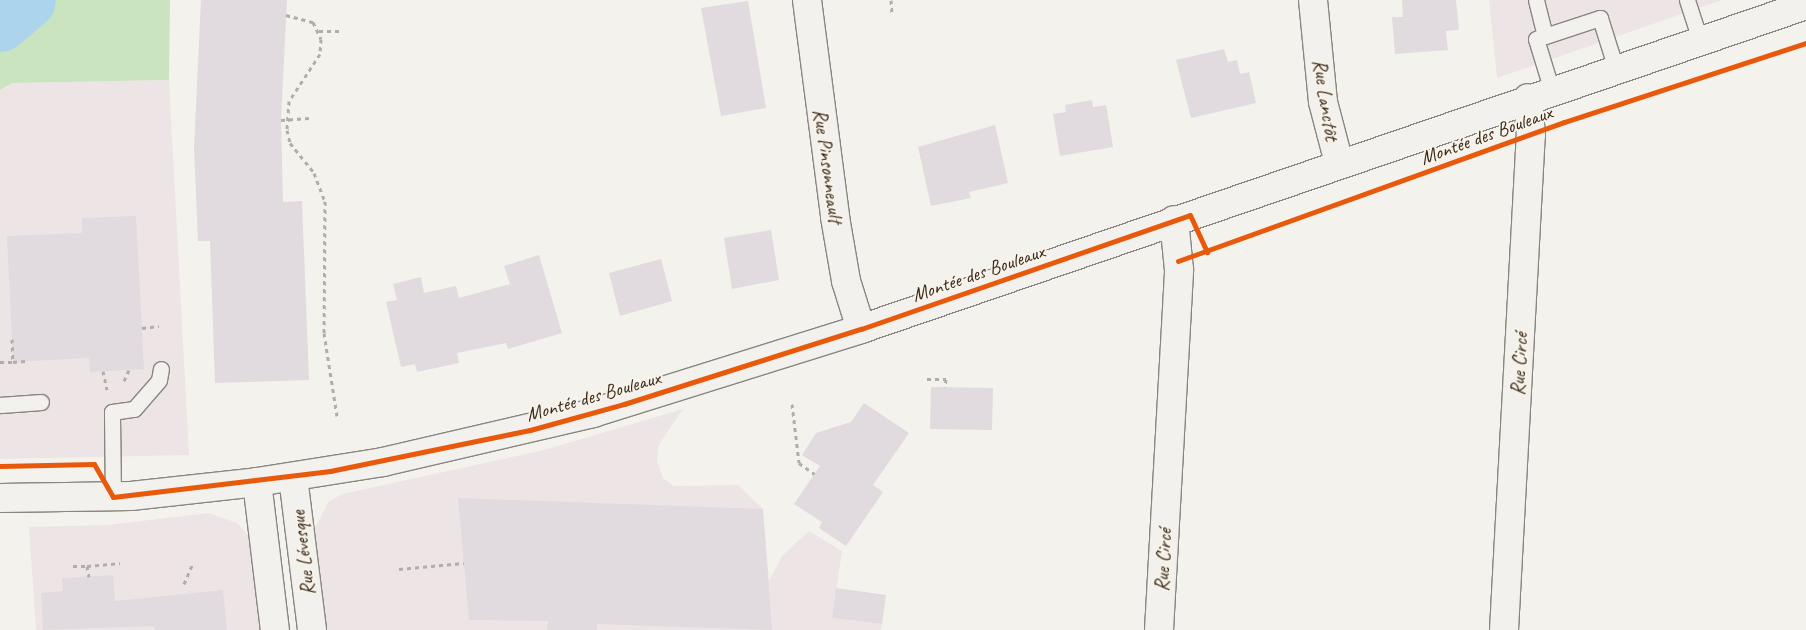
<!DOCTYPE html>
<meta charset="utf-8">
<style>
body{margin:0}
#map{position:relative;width:1806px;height:630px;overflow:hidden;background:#f4f2ec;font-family:Caveat,sans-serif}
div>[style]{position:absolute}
.built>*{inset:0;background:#ede5e5}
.green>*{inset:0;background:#cae4bf}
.river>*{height:58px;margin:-29px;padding:0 29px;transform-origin:29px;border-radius:29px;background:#acd5ed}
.building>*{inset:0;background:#e1dadf}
.path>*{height:3px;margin-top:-1.5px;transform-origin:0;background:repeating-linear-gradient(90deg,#b1aeaa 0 4px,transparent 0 8px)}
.roads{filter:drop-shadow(1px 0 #898580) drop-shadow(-1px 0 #898580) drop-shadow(0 1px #898580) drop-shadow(0 -1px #898580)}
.service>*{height:15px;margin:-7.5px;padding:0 7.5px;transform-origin:7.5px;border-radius:7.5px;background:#f2f1ed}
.minor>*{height:28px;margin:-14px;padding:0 14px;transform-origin:14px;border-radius:14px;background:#f2f1ed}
.tertiary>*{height:28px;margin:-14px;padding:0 14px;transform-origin:14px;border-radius:14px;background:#f2f1ed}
.cycleway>*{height:5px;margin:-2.5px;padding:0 2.5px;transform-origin:2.5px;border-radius:2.5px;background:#e8590c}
span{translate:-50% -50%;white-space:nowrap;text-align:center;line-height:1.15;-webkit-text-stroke:4px #f7f3e8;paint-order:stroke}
.street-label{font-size:20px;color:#3b2a1e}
</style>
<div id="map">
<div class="built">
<div style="clip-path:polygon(1489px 0,1722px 0,1497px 78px)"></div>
<div style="clip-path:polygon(169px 80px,189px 455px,0 459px,0 90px,12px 83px)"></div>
<div style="clip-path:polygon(683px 409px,658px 446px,657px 461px,663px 478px,674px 486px,738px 485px,763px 509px,769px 581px,782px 556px,809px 531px,842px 551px,832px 618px,882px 624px,881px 630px,326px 630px,315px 529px,328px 502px,342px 494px,544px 450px)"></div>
<div style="clip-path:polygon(209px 513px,237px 523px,248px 535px,262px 630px,36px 630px,29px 527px,107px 525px)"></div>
</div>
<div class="green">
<div style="clip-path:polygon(0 0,170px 0,169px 80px,12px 83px,0 90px)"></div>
</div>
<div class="river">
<div style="left:0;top:23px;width:35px;rotate:-40deg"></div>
</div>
<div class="building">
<div style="clip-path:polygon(201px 0,287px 0,281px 120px,283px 202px,302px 201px,309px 380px,215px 383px,210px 241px,198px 241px,194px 149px)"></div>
<div style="clip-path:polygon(1402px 0,1456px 0,1459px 30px,1446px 31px,1448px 50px,1395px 54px,1392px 17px,1403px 17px)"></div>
<div style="clip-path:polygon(748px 1px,766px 108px,721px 116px,701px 8px)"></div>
<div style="clip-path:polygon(1224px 49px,1228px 62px,1237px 60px,1240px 74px,1249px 72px,1256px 103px,1191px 118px,1176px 60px)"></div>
<div style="clip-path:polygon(1092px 100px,1093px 107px,1106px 105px,1113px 147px,1060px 156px,1053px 114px,1066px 112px,1065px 105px)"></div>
<div style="clip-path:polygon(995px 125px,1008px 183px,969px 192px,971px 198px,931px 206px,918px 147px)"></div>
<div style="clip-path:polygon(136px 216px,144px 369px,90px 372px,89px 358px,13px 362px,7px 236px,82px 233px,82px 218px)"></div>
<div style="clip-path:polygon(771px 230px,779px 280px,732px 289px,724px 238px)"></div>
<div style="clip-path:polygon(539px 255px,562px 333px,508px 349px,506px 343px,457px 353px,459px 363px,417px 372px,415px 364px,401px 367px,386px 302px,397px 300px,393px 284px,421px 277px,424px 293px,456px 286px,459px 298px,510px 284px,504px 266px)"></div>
<div style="clip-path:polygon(661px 259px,672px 301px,620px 316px,609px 273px)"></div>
<div style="clip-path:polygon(931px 387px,993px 388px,992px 430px,930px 429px)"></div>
<div style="clip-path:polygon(864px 403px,909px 433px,873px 485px,883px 492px,846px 546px,819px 528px,822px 522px,794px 504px,820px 466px,802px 455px,816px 433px,851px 422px)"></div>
<div style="clip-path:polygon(458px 498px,763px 509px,772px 630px,597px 624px,597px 630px,547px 630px,548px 621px,469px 620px)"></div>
<div style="clip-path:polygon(113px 575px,115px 601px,223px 590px,227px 630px,155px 630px,154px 626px,43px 630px,41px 593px,63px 591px,62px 578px)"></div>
<div style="clip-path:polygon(836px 588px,886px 595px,882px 624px,832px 618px)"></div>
</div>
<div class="path">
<div style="left:891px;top:0;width:15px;rotate:86deg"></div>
<div style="left:286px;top:15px;width:28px;rotate:15deg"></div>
<div style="left:313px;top:22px;width:19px;rotate:65deg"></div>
<div style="left:321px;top:39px;width:15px;rotate:94deg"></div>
<div style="left:320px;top:54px;width:56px;rotate:123.4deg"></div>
<div style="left:289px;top:101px;width:29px;rotate:94deg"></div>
<div style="left:287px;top:130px;width:13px;rotate:77deg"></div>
<div style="left:290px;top:143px;width:38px;rotate:51deg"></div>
<div style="left:314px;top:173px;width:30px;rotate:69deg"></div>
<div style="left:325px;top:201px;width:132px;rotate:90.4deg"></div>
<div style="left:324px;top:333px;width:84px;rotate:81.1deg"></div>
<div style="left:319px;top:31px;width:22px"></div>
<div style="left:281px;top:120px;width:28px;rotate:-4deg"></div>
<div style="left:142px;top:328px;width:17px;rotate:-7deg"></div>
<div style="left:12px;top:339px;width:23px;rotate:88deg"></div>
<div style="left:13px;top:362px;width:12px;rotate:-5deg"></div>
<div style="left:0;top:362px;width:13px"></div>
<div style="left:103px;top:371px;width:19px;rotate:78deg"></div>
<div style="left:927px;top:379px;width:19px"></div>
<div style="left:946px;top:379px;width:8px;rotate:97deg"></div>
<div style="left:124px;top:381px;width:12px;rotate:-66deg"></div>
<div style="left:792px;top:404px;width:59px;rotate:83.2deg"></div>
<div style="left:799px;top:463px;width:19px;rotate:35deg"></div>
<div style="left:73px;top:566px;width:14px"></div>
<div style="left:87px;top:566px;width:11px;rotate:80deg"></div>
<div style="left:87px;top:566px;width:33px;rotate:-5deg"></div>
<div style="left:399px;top:569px;width:65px;rotate:-5.3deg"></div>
<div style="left:184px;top:584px;width:23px;rotate:-67deg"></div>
</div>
<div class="roads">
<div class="service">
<div style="left:1536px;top:0;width:37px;rotate:76deg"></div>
<div style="left:1687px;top:0;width:42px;rotate:72deg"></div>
<div style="left:1552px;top:91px;width:54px;rotate:-107.1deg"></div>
<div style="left:1536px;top:39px;width:9px;rotate:-18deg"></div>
<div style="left:1545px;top:36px;width:58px;rotate:-18.1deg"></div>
<div style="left:1600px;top:18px;width:53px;rotate:72.6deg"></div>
<div style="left:0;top:405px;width:41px;rotate:-4.2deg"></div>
<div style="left:113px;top:497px;width:85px;rotate:-90.7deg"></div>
<div style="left:112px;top:412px;width:22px;rotate:-8deg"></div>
<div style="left:134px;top:409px;width:38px;rotate:-49deg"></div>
<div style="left:159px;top:380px;width:11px;rotate:-80deg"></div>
</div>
<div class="minor">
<div style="left:807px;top:0;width:219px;rotate:82.6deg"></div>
<div style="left:835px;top:217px;width:65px;rotate:80.2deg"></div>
<div style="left:846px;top:281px;width:50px;rotate:72.6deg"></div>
<div style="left:1313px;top:0;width:102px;rotate:84.4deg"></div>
<div style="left:1323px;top:102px;width:63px;rotate:75.3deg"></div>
<div style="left:293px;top:477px;width:154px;rotate:82.9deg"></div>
<div style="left:257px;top:482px;width:149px;rotate:83.1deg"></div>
<div style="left:1159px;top:630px;width:361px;rotate:-86.8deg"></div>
<div style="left:1179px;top:270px;width:50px;rotate:-95.7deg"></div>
<div style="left:1504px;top:630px;width:496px;rotate:-86.9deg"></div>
<div style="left:1531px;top:135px;width:37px;rotate:-95deg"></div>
</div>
<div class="tertiary">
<div style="left:0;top:498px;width:131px;rotate:-0.9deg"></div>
<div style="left:131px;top:496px;width:127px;rotate:-6.3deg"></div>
<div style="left:257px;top:482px;width:128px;rotate:-9deg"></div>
<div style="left:383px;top:462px;width:216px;rotate:-13.1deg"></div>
<div style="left:593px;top:413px;width:281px;rotate:-17.4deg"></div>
<div style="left:861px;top:329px;width:999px;rotate:-18.92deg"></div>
</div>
</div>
<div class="cycleway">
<div style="left:1178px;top:261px;width:410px;rotate:-19.8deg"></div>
<div style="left:1564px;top:122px;width:255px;rotate:-18.1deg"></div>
<div style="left:0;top:466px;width:94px;rotate:-1.2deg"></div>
<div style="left:94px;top:464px;width:38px;rotate:60deg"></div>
<div style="left:113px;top:497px;width:219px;rotate:-6.8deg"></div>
<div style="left:330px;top:471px;width:204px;rotate:-11.6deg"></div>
<div style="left:530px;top:430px;width:98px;rotate:-15.5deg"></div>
<div style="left:624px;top:404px;width:249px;rotate:-17.6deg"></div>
<div style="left:861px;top:329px;width:348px;rotate:-19.1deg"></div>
<div style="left:1190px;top:215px;width:41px;rotate:65.3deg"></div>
</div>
<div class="street-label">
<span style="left:1326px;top:100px;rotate:81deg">Rue Lanctôt</span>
<span style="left:1486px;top:135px;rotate:-20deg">Montée des Bouleaux</span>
<span style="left:828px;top:166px;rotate:82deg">Rue Pinsonneault</span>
<span style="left:978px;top:273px;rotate:-19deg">Montée des Bouleaux</span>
<span style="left:1519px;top:364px;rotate:-87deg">Rue Circé</span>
<span style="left:593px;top:396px;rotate:-16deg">Montée des Bouleaux</span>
<span style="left:303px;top:553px;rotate:-97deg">Rue Lévesque</span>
<span style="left:1163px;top:560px;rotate:-87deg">Rue Circé</span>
</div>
</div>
